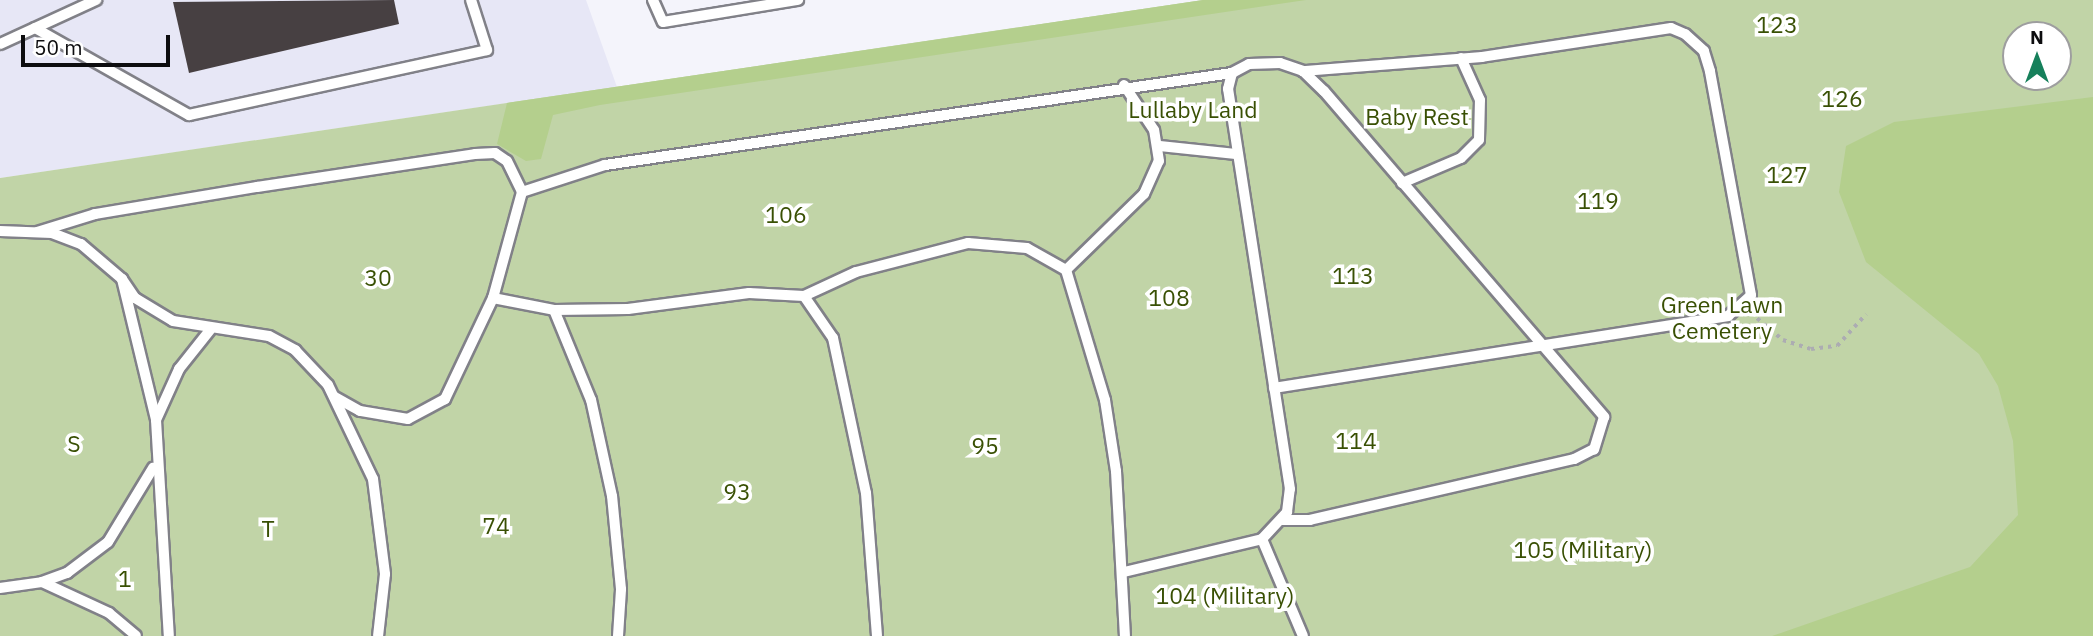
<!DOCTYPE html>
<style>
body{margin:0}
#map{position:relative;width:2093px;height:636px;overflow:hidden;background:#f4f4fb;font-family:"IBM Plex Sans",sans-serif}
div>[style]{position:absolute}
.built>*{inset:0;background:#e7e7f6}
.green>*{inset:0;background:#c1d4a7}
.forest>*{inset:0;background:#b4cf8d}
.building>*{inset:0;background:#474042}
.path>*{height:3.5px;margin-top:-1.75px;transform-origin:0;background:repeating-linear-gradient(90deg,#acacb2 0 3.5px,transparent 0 8.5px)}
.roads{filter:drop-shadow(2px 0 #818188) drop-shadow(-2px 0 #818188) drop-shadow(0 2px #818188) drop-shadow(0 -2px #818188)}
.service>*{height:10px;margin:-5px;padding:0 5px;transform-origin:5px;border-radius:5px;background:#fff}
span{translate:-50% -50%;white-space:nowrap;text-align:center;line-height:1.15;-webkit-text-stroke:7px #fff;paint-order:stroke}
.park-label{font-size:23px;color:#395004}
.north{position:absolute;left:2002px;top:21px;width:70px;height:70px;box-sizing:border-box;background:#fff;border:2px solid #9e9e9f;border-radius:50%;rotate:0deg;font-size:19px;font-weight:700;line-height:28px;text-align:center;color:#0d0d0f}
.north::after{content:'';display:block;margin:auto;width:24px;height:32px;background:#16805b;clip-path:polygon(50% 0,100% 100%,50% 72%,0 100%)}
.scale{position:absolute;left:21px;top:35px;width:149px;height:32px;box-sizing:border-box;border:4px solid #0d0d0f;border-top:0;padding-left:9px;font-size:21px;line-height:24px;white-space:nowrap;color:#0d0d0f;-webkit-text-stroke:5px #fff;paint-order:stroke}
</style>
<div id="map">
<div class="built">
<div style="clip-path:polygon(0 0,586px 0,617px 87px,0 178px)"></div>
</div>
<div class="green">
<div style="clip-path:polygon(evenodd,1203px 0,2093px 0,2093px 636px,0 636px,0 178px,1203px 0,2016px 35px,2058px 35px,2058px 77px,2016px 77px,2016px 35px)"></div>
</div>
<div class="forest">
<div style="clip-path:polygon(1203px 0,1306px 0,600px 105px,553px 115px,541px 159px,526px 161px,497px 144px,507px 103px)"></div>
<div style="clip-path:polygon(2093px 97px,2093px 636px,1772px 636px,1970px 567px,2018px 515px,2013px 441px,1998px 386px,1979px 354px,1866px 262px,1839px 192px,1846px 146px,1894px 122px)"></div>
</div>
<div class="building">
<div style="clip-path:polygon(394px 0,399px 24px,189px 73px,173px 2px)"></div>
</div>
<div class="path">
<div style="left:1751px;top:313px;width:42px;rotate:40.2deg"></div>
<div style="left:1783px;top:340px;width:29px;rotate:18deg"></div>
<div style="left:1811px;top:349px;width:26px;rotate:-7deg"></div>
<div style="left:1837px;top:346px;width:43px;rotate:-47.8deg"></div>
</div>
<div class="roads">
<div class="service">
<div style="left:653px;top:0;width:24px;rotate:66deg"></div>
<div style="left:663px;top:22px;width:137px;rotate:-9.3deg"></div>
<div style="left:35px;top:28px;width:177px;rotate:29.5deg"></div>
<div style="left:189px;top:115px;width:305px;rotate:-12.3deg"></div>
<div style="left:487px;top:50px;width:52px;rotate:-107.7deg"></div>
<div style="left:0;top:44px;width:106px;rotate:-24.6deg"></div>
<div style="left:1160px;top:146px;width:76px;rotate:6deg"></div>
<div style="left:1402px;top:183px;width:64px;rotate:-23deg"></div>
<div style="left:1461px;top:158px;width:25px;rotate:-45deg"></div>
<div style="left:1479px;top:140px;width:40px;rotate:-88.6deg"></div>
<div style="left:1480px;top:100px;width:46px;rotate:-114.3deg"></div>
<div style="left:522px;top:192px;width:87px;rotate:-18deg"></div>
<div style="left:605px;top:165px;width:634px;rotate:-8.35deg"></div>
<div style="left:0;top:231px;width:52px;rotate:2.2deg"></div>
<div style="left:52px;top:233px;width:31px;rotate:21deg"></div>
<div style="left:81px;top:244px;width:54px;rotate:40.5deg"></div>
<div style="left:122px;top:279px;width:145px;rotate:76.4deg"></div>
<div style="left:156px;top:420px;width:216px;rotate:86.6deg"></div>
<div style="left:37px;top:232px;width:61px;rotate:-17.2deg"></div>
<div style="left:95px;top:214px;width:164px;rotate:-9.5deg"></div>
<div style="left:257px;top:187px;width:220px;rotate:-8.6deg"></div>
<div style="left:475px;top:154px;width:20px;rotate:-3deg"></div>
<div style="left:495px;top:153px;width:14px;rotate:34deg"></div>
<div style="left:507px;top:161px;width:34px;rotate:64deg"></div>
<div style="left:522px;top:192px;width:110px;rotate:105.3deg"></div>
<div style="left:493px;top:298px;width:112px;rotate:115.4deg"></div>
<div style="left:445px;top:399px;width:42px;rotate:151.6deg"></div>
<div style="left:408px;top:419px;width:49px;rotate:-170.5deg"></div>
<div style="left:360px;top:411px;width:29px;rotate:-151deg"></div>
<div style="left:1066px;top:270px;width:109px;rotate:-44.3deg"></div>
<div style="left:1144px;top:194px;width:36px;rotate:-66deg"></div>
<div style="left:1159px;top:161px;width:31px;rotate:-99deg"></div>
<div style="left:1154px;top:130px;width:54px;rotate:-123.7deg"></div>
<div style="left:122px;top:279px;width:23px;rotate:56deg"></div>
<div style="left:135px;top:298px;width:44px;rotate:31.2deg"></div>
<div style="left:173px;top:321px;width:97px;rotate:8.9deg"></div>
<div style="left:269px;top:336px;width:30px;rotate:28deg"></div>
<div style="left:295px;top:350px;width:48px;rotate:46.7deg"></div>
<div style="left:328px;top:385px;width:104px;rotate:64.4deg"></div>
<div style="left:373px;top:479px;width:96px;rotate:82.8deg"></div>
<div style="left:385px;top:574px;width:62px;rotate:96.4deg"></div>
<div style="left:804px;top:296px;width:57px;rotate:-24.8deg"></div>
<div style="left:856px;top:272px;width:116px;rotate:-14.5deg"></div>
<div style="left:968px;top:243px;width:59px;rotate:4.8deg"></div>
<div style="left:1027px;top:248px;width:45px;rotate:29.4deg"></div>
<div style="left:1066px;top:270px;width:136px;rotate:73.3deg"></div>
<div style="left:1105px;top:400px;width:72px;rotate:81.2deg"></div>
<div style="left:1116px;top:471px;width:165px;rotate:86.9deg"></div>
<div style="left:493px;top:298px;width:62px;rotate:11.1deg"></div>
<div style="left:1274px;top:388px;width:460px;rotate:-9deg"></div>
<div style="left:1728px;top:316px;width:31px;rotate:-42deg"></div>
<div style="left:1751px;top:295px;width:228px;rotate:-100.4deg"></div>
<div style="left:1710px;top:71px;width:21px;rotate:-107deg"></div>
<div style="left:1704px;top:51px;width:25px;rotate:-138deg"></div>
<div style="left:1685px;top:34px;width:15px;rotate:-157deg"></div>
<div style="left:1671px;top:28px;width:191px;rotate:171.3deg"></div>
<div style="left:1482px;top:57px;width:180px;rotate:175.5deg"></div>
<div style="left:156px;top:420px;width:56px;rotate:-65.7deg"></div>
<div style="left:179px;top:369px;width:50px;rotate:-51.5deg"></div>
<div style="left:1262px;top:539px;width:105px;rotate:67.1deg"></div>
<div style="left:1124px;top:572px;width:142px;rotate:-13.4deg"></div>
<div style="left:1262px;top:539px;width:37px;rotate:-47deg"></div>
<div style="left:1287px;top:512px;width:23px;rotate:-83deg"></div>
<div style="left:1290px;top:489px;width:405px;rotate:-98.8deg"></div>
<div style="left:1228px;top:89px;width:16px;rotate:-76deg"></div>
<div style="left:1232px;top:73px;width:19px;rotate:-28deg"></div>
<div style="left:1249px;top:64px;width:31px;rotate:-2deg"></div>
<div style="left:1280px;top:63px;width:24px;rotate:19deg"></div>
<div style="left:1303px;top:71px;width:29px;rotate:44deg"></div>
<div style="left:1324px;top:91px;width:430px;rotate:49.3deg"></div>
<div style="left:1604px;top:417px;width:34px;rotate:107deg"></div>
<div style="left:1594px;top:449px;width:22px;rotate:153deg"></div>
<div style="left:1574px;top:459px;width:271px;rotate:167deg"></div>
<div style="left:1310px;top:520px;width:28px;rotate:180deg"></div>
<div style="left:42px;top:582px;width:27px;rotate:-20deg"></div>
<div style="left:67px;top:573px;width:51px;rotate:-37.1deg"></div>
<div style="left:108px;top:542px;width:87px;rotate:-58.7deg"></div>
<div style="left:0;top:588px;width:42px;rotate:-8.1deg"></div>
<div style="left:42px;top:582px;width:74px;rotate:24.8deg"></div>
<div style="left:109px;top:613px;width:35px;rotate:40deg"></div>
<div style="left:618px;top:636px;width:47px;rotate:-86.3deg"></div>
<div style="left:621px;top:589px;width:93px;rotate:-95.5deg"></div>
<div style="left:612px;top:496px;width:98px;rotate:-102.3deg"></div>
<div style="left:591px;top:400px;width:97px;rotate:-112.3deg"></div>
<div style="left:554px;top:310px;width:74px;rotate:-0.8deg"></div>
<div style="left:628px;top:309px;width:122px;rotate:-7.5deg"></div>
<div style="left:749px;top:293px;width:55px;rotate:3.1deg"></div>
<div style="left:804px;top:296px;width:51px;rotate:55.4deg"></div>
<div style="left:833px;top:338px;width:158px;rotate:78deg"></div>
<div style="left:866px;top:493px;width:143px;rotate:85.6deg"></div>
</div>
</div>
<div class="park-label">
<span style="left:1777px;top:24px">123</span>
<span style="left:1842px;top:98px">126</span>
<span style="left:1193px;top:109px">Lullaby Land</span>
<span style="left:1417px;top:116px">Baby Rest</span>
<span style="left:1787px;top:174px">127</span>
<span style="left:1598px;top:200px">119</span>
<span style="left:786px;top:214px">106</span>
<span style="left:1353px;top:275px">113</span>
<span style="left:378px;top:277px">30</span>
<span style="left:1169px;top:297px">108</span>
<span style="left:1722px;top:317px">Green Lawn<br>Cemetery</span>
<span style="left:1356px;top:440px">114</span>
<span style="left:74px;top:443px">S</span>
<span style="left:985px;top:445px">95</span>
<span style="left:737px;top:491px">93</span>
<span style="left:496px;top:525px">74</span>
<span style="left:268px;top:528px">T</span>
<span style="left:1583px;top:549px">105 (Military)</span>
<span style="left:125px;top:578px">1</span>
<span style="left:1225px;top:595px">104 (Military)</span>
</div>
<div class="north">N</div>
<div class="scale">50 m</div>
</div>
